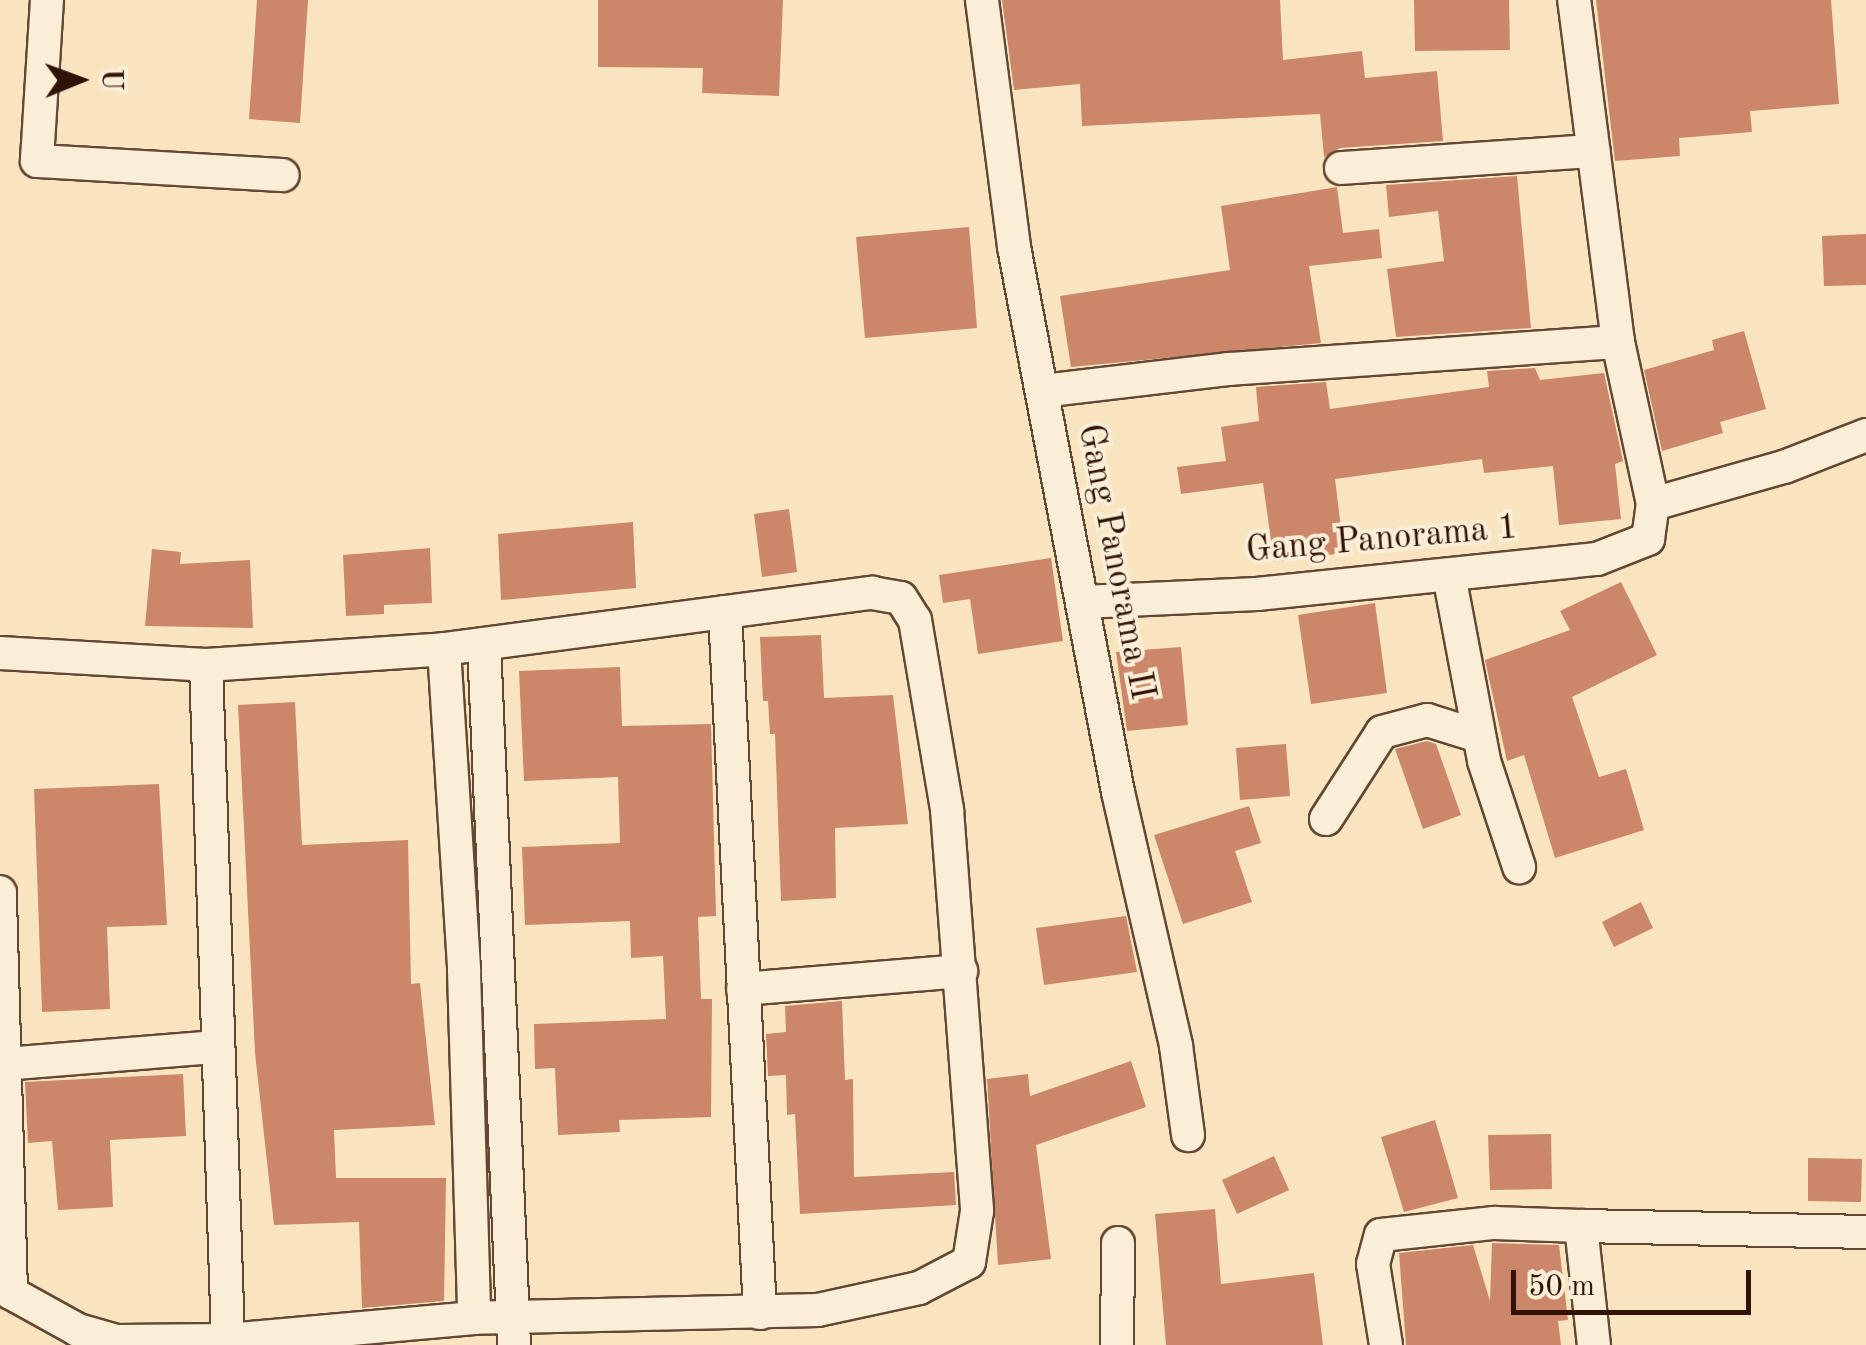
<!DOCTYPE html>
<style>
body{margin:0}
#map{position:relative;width:1866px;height:1345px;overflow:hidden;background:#f8e5c0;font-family:"Old Standard TT",serif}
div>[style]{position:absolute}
.building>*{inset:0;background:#cc8669}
.roads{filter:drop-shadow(2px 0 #624734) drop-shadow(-2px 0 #624734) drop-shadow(0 2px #624734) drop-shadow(0 -2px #624734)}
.minor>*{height:32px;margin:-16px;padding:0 16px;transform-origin:16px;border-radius:16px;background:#faeed6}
span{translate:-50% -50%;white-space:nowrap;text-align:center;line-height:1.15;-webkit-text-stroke:8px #faeed6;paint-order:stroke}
.street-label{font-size:35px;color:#301206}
.north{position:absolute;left:30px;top:30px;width:100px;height:100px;-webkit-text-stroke:8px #faeed6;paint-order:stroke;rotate:89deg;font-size:28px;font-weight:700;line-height:40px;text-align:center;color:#301206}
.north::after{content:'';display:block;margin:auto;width:35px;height:45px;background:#301206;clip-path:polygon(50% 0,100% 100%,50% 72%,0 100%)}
.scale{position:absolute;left:1511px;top:1270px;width:240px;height:45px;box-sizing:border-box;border:5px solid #301206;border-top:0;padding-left:12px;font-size:30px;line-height:35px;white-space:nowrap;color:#301206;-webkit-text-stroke:8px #faeed6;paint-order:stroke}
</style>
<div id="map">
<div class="building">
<div style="clip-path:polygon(257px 0,308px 0,300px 123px,249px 119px)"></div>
<div style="clip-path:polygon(598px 0,783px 0,779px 96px,702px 93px,703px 68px,598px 67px)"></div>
<div style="clip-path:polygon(1002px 0,1280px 0,1283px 60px,1362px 51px,1365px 78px,1437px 71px,1443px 141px,1340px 148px,1324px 157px,1320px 114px,1082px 126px,1080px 84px,1014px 90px)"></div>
<div style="clip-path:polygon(1414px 0,1509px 0,1510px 50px,1415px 51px)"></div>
<div style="clip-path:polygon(1596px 0,1831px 0,1839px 104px,1750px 111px,1752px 132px,1679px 138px,1680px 156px,1615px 161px)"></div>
<div style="clip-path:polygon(1517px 176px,1531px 328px,1396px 337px,1387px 269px,1444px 261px,1438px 211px,1389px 217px,1386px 185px)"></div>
<div style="clip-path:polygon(1337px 187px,1343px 233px,1379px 229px,1382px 258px,1309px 266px,1321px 343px,1071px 367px,1060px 296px,1230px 270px,1221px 206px)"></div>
<div style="clip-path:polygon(969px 227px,977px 328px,865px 338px,856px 237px)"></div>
<div style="clip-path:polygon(1866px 234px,1866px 285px,1824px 286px,1822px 236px)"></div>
<div style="clip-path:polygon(1744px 331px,1766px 409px,1720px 422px,1723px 433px,1662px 451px,1644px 370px,1714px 350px,1712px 340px)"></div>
<div style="clip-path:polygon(1535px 368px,1540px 380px,1604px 373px,1623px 461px,1615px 464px,1621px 519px,1559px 525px,1553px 466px,1484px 473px,1482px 459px,1335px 479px,1344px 553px,1274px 562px,1263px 483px,1181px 494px,1177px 467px,1226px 461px,1221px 427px,1259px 421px,1256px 387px,1326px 382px,1330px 409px,1489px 387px,1487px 371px)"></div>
<div style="clip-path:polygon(789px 509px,797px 572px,762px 577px,754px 514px)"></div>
<div style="clip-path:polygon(633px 522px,636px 588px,501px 600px,498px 534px)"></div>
<div style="clip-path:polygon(430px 548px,432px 603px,384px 605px,384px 614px,346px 616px,343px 555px)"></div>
<div style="clip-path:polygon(152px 549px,181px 552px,180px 564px,250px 560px,253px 628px,145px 626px)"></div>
<div style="clip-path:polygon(1051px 558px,1063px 641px,978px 654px,970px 599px,943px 603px,939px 575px)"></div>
<div style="clip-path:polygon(1621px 582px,1657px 655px,1572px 697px,1599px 777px,1626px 769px,1644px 830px,1555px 858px,1524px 755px,1507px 761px,1485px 660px,1570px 630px,1560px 611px)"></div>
<div style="clip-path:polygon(1375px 603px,1387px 693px,1311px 704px,1298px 615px)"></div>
<div style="clip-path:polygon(821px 635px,824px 698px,893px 695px,908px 824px,835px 828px,836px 898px,781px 901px,775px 734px,770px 734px,768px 701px,763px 701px,760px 637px)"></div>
<div style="clip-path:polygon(1181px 647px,1188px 725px,1127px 731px,1116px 652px)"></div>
<div style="clip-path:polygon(620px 667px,622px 726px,711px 724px,716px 916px,698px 917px,701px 999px,712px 999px,711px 1117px,619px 1120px,620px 1132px,558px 1135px,555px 1068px,535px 1069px,534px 1024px,666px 1019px,663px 956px,631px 958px,630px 921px,525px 925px,522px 847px,620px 843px,618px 777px,524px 781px,519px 671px)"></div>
<div style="clip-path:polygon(295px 702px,302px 845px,408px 840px,411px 984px,420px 983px,435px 1125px,334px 1130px,336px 1178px,446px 1178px,444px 1301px,362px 1308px,359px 1222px,274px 1225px,255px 1053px,238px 705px)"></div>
<div style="clip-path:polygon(1427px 741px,1436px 744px,1461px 815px,1423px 829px,1395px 749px)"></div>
<div style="clip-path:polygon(1286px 744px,1290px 796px,1240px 800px,1236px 748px)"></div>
<div style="clip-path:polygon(159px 784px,167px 925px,107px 927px,110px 1009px,42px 1012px,34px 789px)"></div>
<div style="clip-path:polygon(1249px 806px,1261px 843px,1235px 851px,1252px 902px,1183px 924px,1154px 835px)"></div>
<div style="clip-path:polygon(1641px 902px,1653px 928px,1614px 947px,1602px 922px)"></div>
<div style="clip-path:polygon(1126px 916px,1137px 972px,1044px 985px,1036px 928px)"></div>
<div style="clip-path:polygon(842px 1001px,845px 1080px,853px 1079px,854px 1177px,954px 1172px,956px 1205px,800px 1214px,795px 1114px,787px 1115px,786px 1075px,768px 1076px,766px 1034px,786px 1032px,785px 1006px)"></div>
<div style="clip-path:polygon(1131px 1061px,1146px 1107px,1036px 1145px,1051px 1259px,998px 1265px,987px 1079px,1028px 1074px,1030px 1096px)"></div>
<div style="clip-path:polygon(183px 1074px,186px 1136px,110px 1140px,113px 1207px,58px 1210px,52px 1141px,28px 1143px,25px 1082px)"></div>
<div style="clip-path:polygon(1435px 1120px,1458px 1198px,1404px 1212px,1381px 1137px)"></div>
<div style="clip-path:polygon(1551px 1134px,1552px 1189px,1490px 1190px,1488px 1135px)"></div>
<div style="clip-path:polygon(1274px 1156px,1289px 1190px,1237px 1214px,1222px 1180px)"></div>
<div style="clip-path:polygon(1808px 1158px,1862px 1159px,1861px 1202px,1808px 1201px)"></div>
<div style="clip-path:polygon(1215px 1209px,1221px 1284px,1314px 1273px,1323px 1345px,1166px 1345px,1155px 1214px)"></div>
<div style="clip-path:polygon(1492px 1243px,1559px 1245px,1568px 1320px,1558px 1321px,1561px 1345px,1406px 1345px,1399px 1253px,1473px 1245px,1490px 1301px)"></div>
</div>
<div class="roads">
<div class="minor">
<div style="left:47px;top:0;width:161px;rotate:93.6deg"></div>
<div style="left:37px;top:161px;width:246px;rotate:3.3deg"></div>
<div style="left:982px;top:0;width:249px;rotate:82.6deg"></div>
<div style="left:1014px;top:247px;width:555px;rotate:79.2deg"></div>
<div style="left:1118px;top:792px;width:261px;rotate:77.1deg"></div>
<div style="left:1176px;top:1046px;width:90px;rotate:82.3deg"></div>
<div style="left:1341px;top:168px;width:253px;rotate:-3.9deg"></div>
<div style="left:1042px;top:391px;width:188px;rotate:-6.7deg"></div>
<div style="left:1229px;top:369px;width:390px;rotate:-4deg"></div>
<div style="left:1653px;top:504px;width:136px;rotate:-15.8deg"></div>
<div style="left:1784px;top:467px;width:88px;rotate:-21.3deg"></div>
<div style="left:1449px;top:575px;width:189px;rotate:79.3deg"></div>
<div style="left:1484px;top:761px;width:112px;rotate:71.7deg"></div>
<div style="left:1083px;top:602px;width:174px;rotate:-2.6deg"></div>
<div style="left:1257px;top:594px;width:342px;rotate:-5.9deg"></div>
<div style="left:1597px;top:559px;width:55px;rotate:-21.4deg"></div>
<div style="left:1648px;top:539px;width:35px;rotate:-82deg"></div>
<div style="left:1653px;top:504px;width:166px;rotate:-102.2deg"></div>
<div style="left:1618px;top:342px;width:345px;rotate:-97.3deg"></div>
<div style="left:725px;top:612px;width:702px;rotate:87.14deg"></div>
<div style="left:484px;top:644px;width:702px;rotate:87.55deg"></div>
<div style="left:444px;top:649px;width:323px;rotate:86.4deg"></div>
<div style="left:464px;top:971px;width:347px;rotate:88.3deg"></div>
<div style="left:0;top:653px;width:206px;rotate:3.3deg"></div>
<div style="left:206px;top:665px;width:239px;rotate:-3.8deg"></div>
<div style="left:444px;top:649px;width:432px;rotate:-7.5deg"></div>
<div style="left:872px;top:593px;width:29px;rotate:10deg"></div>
<div style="left:901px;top:598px;width:26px;rotate:58deg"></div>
<div style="left:915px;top:620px;width:193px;rotate:80.4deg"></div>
<div style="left:947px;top:810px;width:402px;rotate:85.7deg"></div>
<div style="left:977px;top:1211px;width:52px;rotate:98.9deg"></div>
<div style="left:969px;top:1262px;width:56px;rotate:152.5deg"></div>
<div style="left:919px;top:1288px;width:103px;rotate:167.7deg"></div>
<div style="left:818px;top:1310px;width:344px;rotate:178.7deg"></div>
<div style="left:474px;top:1318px;width:247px;rotate:174.9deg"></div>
<div style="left:228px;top:1340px;width:112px;rotate:179.5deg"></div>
<div style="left:116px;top:1341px;width:40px;rotate:-164deg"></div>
<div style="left:78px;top:1330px;width:77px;rotate:-151.1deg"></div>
<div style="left:11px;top:1293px;width:401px;rotate:-91.6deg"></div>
<div style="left:206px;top:665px;width:675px;rotate:88.13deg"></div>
<div style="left:1326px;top:819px;width:103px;rotate:-57.2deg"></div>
<div style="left:1382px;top:732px;width:47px;rotate:-14.9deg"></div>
<div style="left:1427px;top:720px;width:53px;rotate:17.4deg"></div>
<div style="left:743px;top:989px;width:219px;rotate:-4.7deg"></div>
<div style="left:4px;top:1064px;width:213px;rotate:-4.6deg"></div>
<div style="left:1581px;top:1226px;width:285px;rotate:1.2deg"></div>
<div style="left:1117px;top:1345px;width:102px;rotate:-89.4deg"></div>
<div style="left:1386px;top:1345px;width:82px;rotate:-99.1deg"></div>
<div style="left:1373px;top:1264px;width:30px;rotate:-75deg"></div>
<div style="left:1381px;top:1235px;width:114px;rotate:-6.1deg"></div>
<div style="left:1494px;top:1223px;width:87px;rotate:2deg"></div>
<div style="left:1581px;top:1226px;width:120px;rotate:83.8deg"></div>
</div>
</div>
<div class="street-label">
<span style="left:1382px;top:540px;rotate:-5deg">Gang Panorama 1</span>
<span style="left:1115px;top:562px;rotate:79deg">Gang Panorama II</span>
</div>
<div class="north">U</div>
<div class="scale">50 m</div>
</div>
